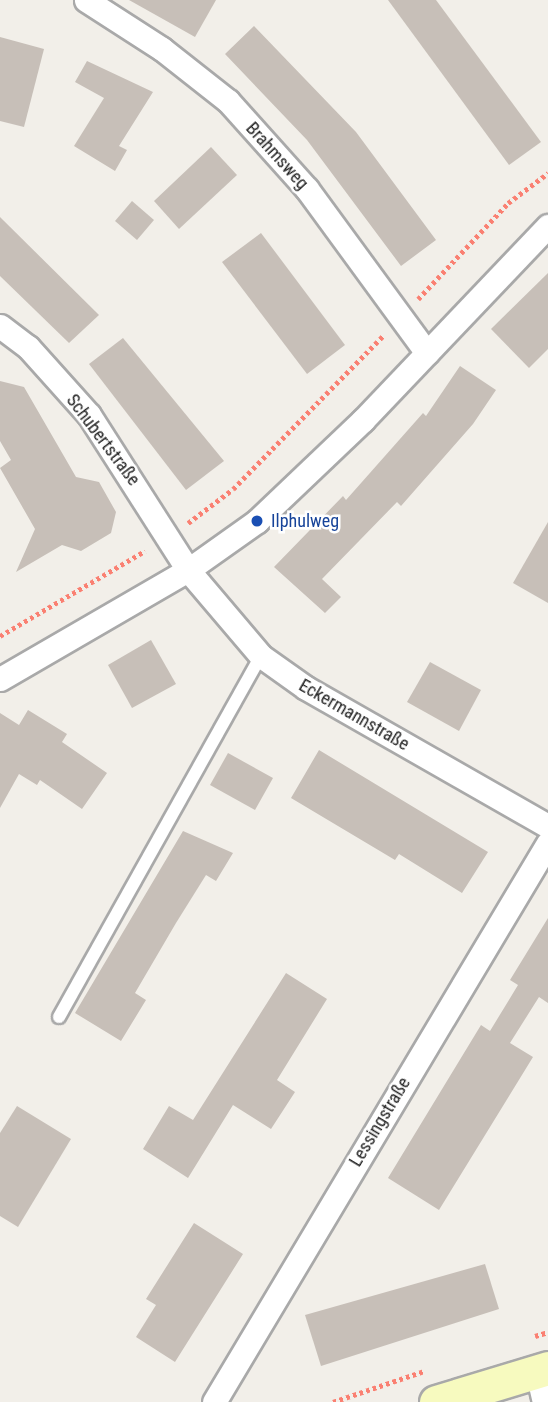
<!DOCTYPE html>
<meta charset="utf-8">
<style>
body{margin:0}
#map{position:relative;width:548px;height:1402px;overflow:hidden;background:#f2efe9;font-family:"Roboto Condensed",sans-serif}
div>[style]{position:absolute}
.building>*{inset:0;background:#c7bfb8}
.path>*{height:4.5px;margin-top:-2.25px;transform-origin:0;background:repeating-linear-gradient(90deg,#fa8072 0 3.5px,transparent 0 7px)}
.roads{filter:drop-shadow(2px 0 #a9a9a9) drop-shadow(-2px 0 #a9a9a9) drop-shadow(0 2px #a9a9a9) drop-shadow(0 -2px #a9a9a9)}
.service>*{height:12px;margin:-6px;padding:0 6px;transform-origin:6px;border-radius:6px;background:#fff}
.minor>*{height:23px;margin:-11.5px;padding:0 11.5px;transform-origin:11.5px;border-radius:11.5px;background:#fff}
.secondary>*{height:33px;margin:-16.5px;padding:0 16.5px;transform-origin:16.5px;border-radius:16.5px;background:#f7fabf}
.dots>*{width:19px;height:19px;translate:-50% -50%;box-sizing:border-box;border:4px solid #fff;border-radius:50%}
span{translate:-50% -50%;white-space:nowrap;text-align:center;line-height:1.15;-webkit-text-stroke:5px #fff;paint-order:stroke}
.street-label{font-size:18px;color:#222}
.transit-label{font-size:18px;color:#164399}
.left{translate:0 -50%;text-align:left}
</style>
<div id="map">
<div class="building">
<div style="clip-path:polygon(129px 0,216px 0,195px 37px)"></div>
<div style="clip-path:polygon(388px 0,436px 0,541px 142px,509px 165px)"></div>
<div style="clip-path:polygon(254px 26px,356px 132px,436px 240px,401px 266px,307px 140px,225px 54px)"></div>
<div style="clip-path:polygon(0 37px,44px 49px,24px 127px,0 121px)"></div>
<div style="clip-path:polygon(87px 61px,153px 92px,119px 146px,127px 150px,115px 171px,74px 146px,104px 98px,75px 82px)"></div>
<div style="clip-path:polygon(211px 147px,237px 175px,179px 229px,154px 201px)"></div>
<div style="clip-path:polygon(132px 201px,154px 220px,137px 240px,115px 221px)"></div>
<div style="clip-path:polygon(0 217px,99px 315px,69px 343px,0 276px)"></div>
<div style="clip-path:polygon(261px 233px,345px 345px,307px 374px,222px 262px)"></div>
<div style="clip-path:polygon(548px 273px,548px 349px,529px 368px,491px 329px)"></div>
<div style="clip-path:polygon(123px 338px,224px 461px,186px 490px,89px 364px)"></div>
<div style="clip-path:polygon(460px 366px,496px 390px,473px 424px,401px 506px,397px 502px,322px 579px,341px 597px,325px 613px,274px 567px,343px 496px,346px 500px,423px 413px,426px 416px)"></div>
<div style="clip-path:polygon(0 381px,24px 387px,76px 477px,99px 482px,116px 512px,111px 533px,81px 551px,62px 545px,16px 572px,35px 529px,0 468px,11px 460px,0 441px)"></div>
<div style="clip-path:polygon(548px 522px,548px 603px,513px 583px)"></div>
<div style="clip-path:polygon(151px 640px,176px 684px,132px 708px,108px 665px)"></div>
<div style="clip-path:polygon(430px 662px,481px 690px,459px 731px,407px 702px)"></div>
<div style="clip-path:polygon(28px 710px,67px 734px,62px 742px,107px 773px,82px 809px,40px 780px,37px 785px,19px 774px,0 808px,0 713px,19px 725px)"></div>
<div style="clip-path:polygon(319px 750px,488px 852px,462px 893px,399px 854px,395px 860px,291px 798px)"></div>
<div style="clip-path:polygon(228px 753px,273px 778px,255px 810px,210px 785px)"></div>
<div style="clip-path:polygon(183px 831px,233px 853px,216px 881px,206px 875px,176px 923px,135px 993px,146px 1000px,121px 1041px,75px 1013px)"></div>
<div style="clip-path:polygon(548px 918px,548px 1003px,539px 997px,510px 1043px,533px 1057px,439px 1210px,388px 1178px,481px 1025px,490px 1031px,518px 985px,510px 980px)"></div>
<div style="clip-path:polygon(286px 973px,327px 999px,277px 1080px,295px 1092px,271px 1129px,233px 1105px,188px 1178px,143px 1149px,169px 1106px,193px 1120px)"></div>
<div style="clip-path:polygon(17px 1106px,71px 1139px,18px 1227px,0 1216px,0 1133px)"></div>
<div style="clip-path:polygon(194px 1223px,243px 1254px,175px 1362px,136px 1337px,156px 1305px,146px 1299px)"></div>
<div style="clip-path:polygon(485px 1264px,499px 1309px,321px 1366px,305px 1315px)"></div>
</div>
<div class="path">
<div style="left:418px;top:299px;width:132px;rotate:-46.8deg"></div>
<div style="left:508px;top:203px;width:50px;rotate:-36.9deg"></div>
<div style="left:188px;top:523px;width:56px;rotate:-37.1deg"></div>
<div style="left:233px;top:489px;width:214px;rotate:-45.6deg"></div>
<div style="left:0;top:636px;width:168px;rotate:-30.4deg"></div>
<div style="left:535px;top:1336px;width:14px;rotate:-17deg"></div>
<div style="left:333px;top:1402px;width:96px;rotate:-18.8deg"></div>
</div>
<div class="roads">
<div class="service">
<div style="left:59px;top:1017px;width:414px;rotate:-60.8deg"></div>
</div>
<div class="minor">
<div style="left:86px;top:0;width:90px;rotate:32.8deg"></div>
<div style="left:162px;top:49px;width:84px;rotate:38.2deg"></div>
<div style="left:228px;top:101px;width:118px;rotate:48.1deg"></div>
<div style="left:307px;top:189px;width:203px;rotate:53.8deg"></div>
<div style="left:0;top:326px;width:35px;rotate:37deg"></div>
<div style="left:28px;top:347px;width:91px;rotate:48.1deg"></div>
<div style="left:89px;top:415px;width:184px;rotate:57.4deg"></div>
<div style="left:188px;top:570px;width:113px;rotate:49.7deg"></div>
<div style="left:261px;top:656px;width:55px;rotate:35.4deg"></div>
<div style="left:306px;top:688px;width:279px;rotate:29.7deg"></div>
<div style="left:0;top:679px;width:217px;rotate:-30.1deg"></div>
<div style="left:188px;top:570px;width:85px;rotate:-35.4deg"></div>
<div style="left:257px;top:521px;width:146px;rotate:-43.6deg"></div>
<div style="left:363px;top:420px;width:268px;rotate:-46.4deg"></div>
<div style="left:537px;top:1372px;width:31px;rotate:77deg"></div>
<div style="left:214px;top:1402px;width:651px;rotate:-59.14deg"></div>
</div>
<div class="secondary">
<div style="left:436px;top:1402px;width:117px;rotate:-16.9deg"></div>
</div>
</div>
<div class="dots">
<div style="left:257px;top:521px;background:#1a4fb4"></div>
</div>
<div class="street-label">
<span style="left:277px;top:156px;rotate:48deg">Brahmsweg</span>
<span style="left:103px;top:440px;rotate:53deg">Schubertstraße</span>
<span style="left:354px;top:715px;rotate:30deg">Eckermannstraße</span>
<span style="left:380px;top:1122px;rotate:-59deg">Lessingstraße</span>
</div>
<div class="transit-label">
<span class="left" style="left:271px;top:521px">Ilphulweg</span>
</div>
</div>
